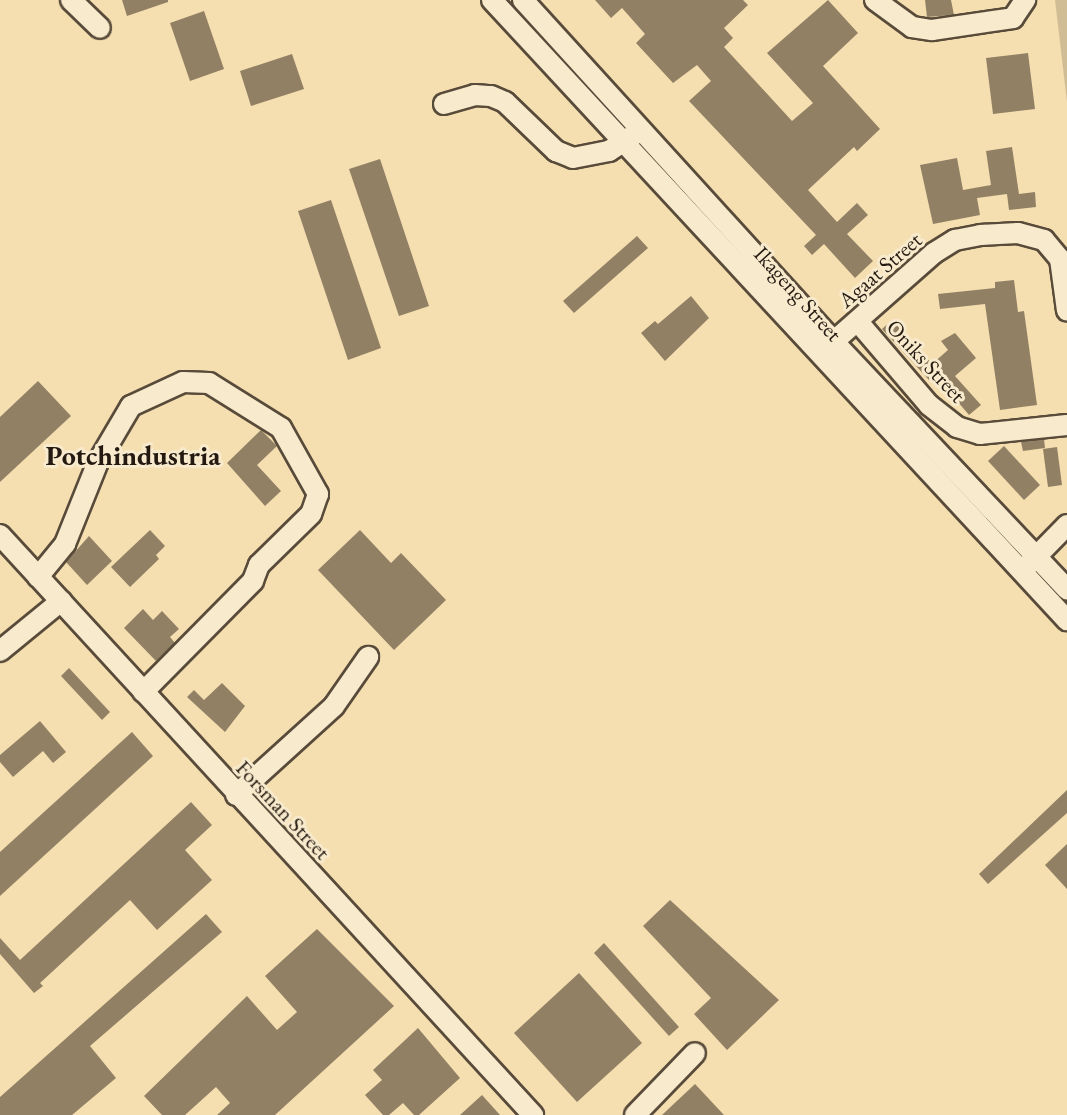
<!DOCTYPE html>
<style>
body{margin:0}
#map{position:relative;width:1067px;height:1115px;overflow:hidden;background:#f5deb0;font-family:"EB Garamond",serif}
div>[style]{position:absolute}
.green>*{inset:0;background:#d1bd95}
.building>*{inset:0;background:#918064}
.roads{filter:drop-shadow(2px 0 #584b3a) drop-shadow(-2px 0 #584b3a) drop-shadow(0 2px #584b3a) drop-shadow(0 -2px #584b3a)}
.minor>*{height:20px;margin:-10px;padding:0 10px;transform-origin:10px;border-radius:10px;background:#f8eacc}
span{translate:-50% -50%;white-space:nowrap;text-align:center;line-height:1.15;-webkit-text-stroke:6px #f8eacc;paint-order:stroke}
.street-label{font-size:22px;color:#241a12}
.district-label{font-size:28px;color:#241a12;font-weight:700}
</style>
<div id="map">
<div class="green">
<div style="clip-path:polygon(1055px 0,1067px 0,1067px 102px)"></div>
</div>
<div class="building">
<div style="clip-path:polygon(122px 0,168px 0,168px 2px,127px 16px)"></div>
<div style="clip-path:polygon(595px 0,743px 0,748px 5px,724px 28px,733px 38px,724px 47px,792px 121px,813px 103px,767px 53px,828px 0,858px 33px,823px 66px,880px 129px,857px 151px,854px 147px,808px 190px,837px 222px,857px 203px,868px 215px,847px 234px,873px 261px,855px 278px,824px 244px,812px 255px,804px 246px,816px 235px,689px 101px,711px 81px,697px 65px,673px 83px,636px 43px,645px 34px,622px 8px,611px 18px)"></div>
<div style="clip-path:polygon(925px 0,951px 0,954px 15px,927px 17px)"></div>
<div style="clip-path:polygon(204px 11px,224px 69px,190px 81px,170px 23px)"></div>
<div style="clip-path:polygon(1028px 53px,1035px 109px,993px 114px,986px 58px)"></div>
<div style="clip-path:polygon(292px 54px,304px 89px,251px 106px,240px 71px)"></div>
<div style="clip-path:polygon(1012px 147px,1019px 194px,1035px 192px,1036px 207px,1009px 210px,1007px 194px,977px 198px,980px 215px,933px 224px,920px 165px,957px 158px,963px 190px,991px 185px,986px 151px)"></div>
<div style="clip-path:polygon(380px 159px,429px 306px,399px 316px,349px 169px)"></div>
<div style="clip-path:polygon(331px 200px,381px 348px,348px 360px,298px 211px)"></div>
<div style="clip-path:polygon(637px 236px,648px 248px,574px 313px,563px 301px)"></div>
<div style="clip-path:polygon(1014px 280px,1018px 312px,1024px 311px,1037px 405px,1000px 410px,985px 304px,940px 309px,938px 294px,995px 288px,995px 282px)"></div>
<div style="clip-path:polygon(691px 296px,709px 318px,665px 361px,641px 333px,655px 321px,658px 324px)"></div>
<div style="clip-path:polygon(892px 320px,932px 364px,948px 350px,941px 341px,955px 333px,976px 358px,955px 376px,981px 405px,969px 415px,935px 375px,929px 380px,882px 329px)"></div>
<div style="clip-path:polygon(38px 381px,71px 416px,0 482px,0 417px)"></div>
<div style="clip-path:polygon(261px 430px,277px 446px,257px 465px,281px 491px,265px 506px,227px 463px)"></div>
<div style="clip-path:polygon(1044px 439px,1045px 448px,1023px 451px,1021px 442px)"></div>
<div style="clip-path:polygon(1004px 446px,1040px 485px,1024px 500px,988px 461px)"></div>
<div style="clip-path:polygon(1057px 447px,1062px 485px,1048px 487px,1043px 449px)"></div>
<div style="clip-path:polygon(150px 530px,165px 546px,156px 555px,159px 559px,130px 587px,111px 567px)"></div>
<div style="clip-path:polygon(360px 530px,391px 563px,401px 553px,446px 600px,394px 650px,318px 570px)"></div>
<div style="clip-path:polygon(89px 536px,112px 561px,87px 585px,66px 562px)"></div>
<div style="clip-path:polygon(143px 609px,153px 620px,162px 611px,179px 629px,170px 637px,175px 643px,156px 661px,124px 628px)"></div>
<div style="clip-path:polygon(69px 668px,110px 712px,102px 720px,61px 676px)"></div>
<div style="clip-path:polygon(222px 683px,245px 706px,225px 732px,187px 697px,194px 690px,204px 700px)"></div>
<div style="clip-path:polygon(40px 721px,66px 752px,53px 763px,43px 751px,13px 777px,0 762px,0 755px)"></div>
<div style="clip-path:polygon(132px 732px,153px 756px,0 896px,0 852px)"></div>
<div style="clip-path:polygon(1067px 790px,1067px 813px,988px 884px,979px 874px)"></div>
<div style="clip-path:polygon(191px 802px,212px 825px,185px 850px,212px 880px,157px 930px,130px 900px,40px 983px,43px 986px,34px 993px,0 954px,0 938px,20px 960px)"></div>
<div style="clip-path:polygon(1067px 844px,1067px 889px,1045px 865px)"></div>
<div style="clip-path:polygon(670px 900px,779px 1000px,727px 1050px,694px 1014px,711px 998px,643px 926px)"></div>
<div style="clip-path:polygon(206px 914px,222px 932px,90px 1046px,116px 1078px,72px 1115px,0 1115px,0 1097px)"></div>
<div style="clip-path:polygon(317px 929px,394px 1006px,275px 1115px,217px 1115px,230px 1103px,216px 1087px,185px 1115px,162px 1115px,144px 1096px,247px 996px,277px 1030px,297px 1012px,265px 976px)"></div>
<div style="clip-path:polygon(604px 943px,679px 1027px,669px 1036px,594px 953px)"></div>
<div style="clip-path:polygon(579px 973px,642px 1043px,577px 1102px,514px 1033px)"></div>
<div style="clip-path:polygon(418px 1028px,460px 1078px,419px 1115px,414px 1115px,403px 1103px,389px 1115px,383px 1115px,365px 1095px,382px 1080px,373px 1070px)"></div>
<div style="clip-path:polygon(695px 1084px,724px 1115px,662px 1115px)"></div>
<div style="clip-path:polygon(482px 1095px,500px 1115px,460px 1115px)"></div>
</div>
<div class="roads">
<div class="minor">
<div style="left:71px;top:0;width:40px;rotate:44deg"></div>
<div style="left:492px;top:0;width:846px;rotate:47.16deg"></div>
<div style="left:523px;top:0;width:462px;rotate:47.7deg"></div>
<div style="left:834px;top:342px;width:340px;rotate:46.7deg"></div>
<div style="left:875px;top:0;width:46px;rotate:36.1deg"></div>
<div style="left:912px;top:27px;width:20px;rotate:9deg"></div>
<div style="left:932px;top:30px;width:82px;rotate:-8.4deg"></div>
<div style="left:1013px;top:18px;width:22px;rotate:-56deg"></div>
<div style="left:444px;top:104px;width:32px;rotate:-16deg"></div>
<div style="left:475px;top:95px;width:16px;rotate:4deg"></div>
<div style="left:491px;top:96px;width:15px;rotate:23deg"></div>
<div style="left:505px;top:102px;width:71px;rotate:43.9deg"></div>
<div style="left:556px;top:151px;width:18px;rotate:22deg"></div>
<div style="left:573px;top:158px;width:37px;rotate:-11deg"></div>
<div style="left:609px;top:151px;width:33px;rotate:-33deg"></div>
<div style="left:859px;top:323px;width:108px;rotate:49.5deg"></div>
<div style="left:929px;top:405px;width:36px;rotate:38deg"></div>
<div style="left:957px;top:427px;width:24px;rotate:17deg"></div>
<div style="left:980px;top:434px;width:87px;rotate:-5.9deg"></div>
<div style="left:824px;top:350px;width:147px;rotate:-41.4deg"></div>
<div style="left:934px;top:253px;width:25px;rotate:-32deg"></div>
<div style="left:955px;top:240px;width:25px;rotate:-11deg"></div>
<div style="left:980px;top:235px;width:38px;rotate:-3deg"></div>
<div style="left:1018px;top:233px;width:27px;rotate:15deg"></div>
<div style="left:1044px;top:240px;width:25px;rotate:50deg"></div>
<div style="left:1060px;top:259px;width:52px;rotate:82.3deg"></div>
<div style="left:0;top:535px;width:788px;rotate:47.42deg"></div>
<div style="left:1028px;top:565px;width:56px;rotate:-45.7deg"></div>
<div style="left:38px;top:577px;width:43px;rotate:-50.7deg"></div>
<div style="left:65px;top:544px;width:88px;rotate:-68.1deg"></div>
<div style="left:98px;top:462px;width:65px;rotate:-59.5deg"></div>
<div style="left:131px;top:406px;width:57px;rotate:-24.8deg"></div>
<div style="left:183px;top:382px;width:26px;rotate:2deg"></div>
<div style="left:209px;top:383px;width:85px;rotate:32deg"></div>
<div style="left:281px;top:428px;width:76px;rotate:60.7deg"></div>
<div style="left:318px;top:494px;width:21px;rotate:109deg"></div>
<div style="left:311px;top:514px;width:73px;rotate:135.6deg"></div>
<div style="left:259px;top:565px;width:17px;rotate:111deg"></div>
<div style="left:253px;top:581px;width:156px;rotate:134.7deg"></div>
<div style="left:0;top:651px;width:79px;rotate:-39.3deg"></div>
<div style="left:236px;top:795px;width:132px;rotate:-42.2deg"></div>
<div style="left:334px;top:706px;width:60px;rotate:-55.2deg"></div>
<div style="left:635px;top:1115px;width:86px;rotate:-45.9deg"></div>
</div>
</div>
<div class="street-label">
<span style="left:880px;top:270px;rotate:-41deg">Agaat Street</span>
<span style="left:798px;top:294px;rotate:48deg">Ikageng Street</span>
<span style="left:926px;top:361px;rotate:47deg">Oniks Street</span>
<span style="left:283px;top:810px;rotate:47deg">Forsman Street</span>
</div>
<div class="district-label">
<span style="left:133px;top:455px">Potchindustria</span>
</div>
</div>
